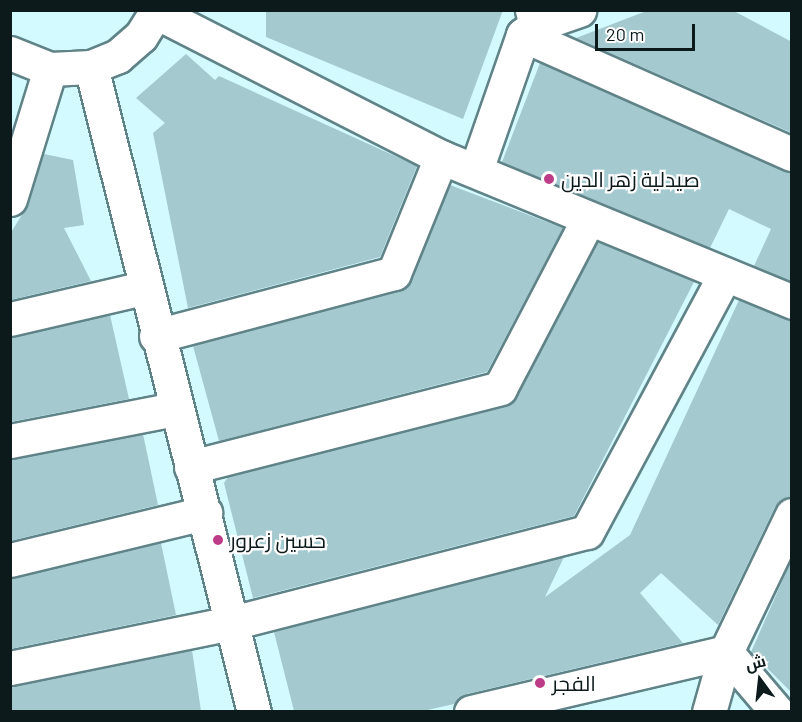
<!DOCTYPE html>
<meta charset="utf-8">
<style>
body{margin:0}
#map{position:relative;width:802px;height:722px;overflow:hidden;background:#d3faff;font-family:Barlow,Cairo,sans-serif}
div>[style]{position:absolute}
.building>*{inset:0;background:#a4cacf}
.roads{filter:drop-shadow(2px 0 #608388) drop-shadow(-2px 0 #608388) drop-shadow(0 2px #608388) drop-shadow(0 -2px #608388)}
.minor>*{height:33px;margin:-16.5px;padding:0 16.5px;transform-origin:16.5px;border-radius:16.5px;background:#fff}
.tertiary>*{height:33px;margin:-16.5px;padding:0 16.5px;transform-origin:16.5px;border-radius:16.5px;background:#fff}
.dots>*{width:16px;height:16px;translate:-50% -50%;box-sizing:border-box;border:3px solid #fff;border-radius:50%}
span{translate:-50% -50%;white-space:nowrap;text-align:center;line-height:1.15;-webkit-text-stroke:4.5px #fff;paint-order:stroke}
.poi-label{font-size:21px;color:#0c1a1c}
.left{translate:0 -50%;text-align:left}
.frame{position:absolute;inset:0;border:12px solid #0c1a1c;pointer-events:none}
.north{position:absolute;left:730px;top:650px;width:60px;height:60px;-webkit-text-stroke:4px #fff;paint-order:stroke;rotate:345deg;font-size:16px;font-weight:700;line-height:24px;text-align:center;color:#0c1a1c}
.north::after{content:'';display:block;margin:auto;width:21px;height:27px;background:#0c1a1c;clip-path:polygon(50% 0,100% 100%,50% 72%,0 100%)}
.scale{position:absolute;left:595px;top:24px;width:100px;height:27px;box-sizing:border-box;border:3px solid #0c1a1c;border-top:0;padding-left:8px;font-size:18px;line-height:21px;white-space:nowrap;color:#0c1a1c;-webkit-text-stroke:4px #fff;paint-order:stroke}
</style>
<div id="map">
<div class="building">
<div style="clip-path:polygon(266px 10px,503px 10px,463px 119px,266px 37px)"></div>
<div style="clip-path:polygon(649px 10px,732px 10px,792px 42px,792px 133px,576px 38px)"></div>
<div style="clip-path:polygon(186px 54px,215px 80px,219px 76px,417px 166px,380px 257px,188px 308px,153px 133px,165px 123px,136px 98px)"></div>
<div style="clip-path:polygon(540px 63px,792px 172px,792px 282px,754px 266px,771px 229px,729px 209px,710px 248px,502px 162px)"></div>
<div style="clip-path:polygon(44px 154px,73px 160px,84px 225px,64px 228px,91px 281px,10px 300px,10px 234px,28px 205px)"></div>
<div style="clip-path:polygon(450px 185px,563px 228px,487px 372px,219px 441px,193px 346px,406px 287px)"></div>
<div style="clip-path:polygon(598px 242px,694px 282px,574px 516px,253px 598px,224px 483px,228px 477px,511px 403px)"></div>
<div style="clip-path:polygon(739px 300px,792px 320px,792px 496px,775px 507px,718px 625px,661px 573px,640px 593px,683px 643px,467px 694px,454px 704px,423px 711px,294px 711px,274px 632px,564px 557px,545px 597px,630px 535px)"></div>
<div style="clip-path:polygon(110px 315px,129px 399px,10px 422px,10px 337px)"></div>
<div style="clip-path:polygon(143px 434px,158px 505px,10px 541px,10px 459px)"></div>
<div style="clip-path:polygon(161px 543px,176px 615px,10px 649px,10px 578px)"></div>
<div style="clip-path:polygon(792px 559px,792px 693px,751px 652px)"></div>
<div style="clip-path:polygon(192px 650px,201px 711px,10px 711px,10px 686px)"></div>
</div>
<div class="roads">
<div class="minor">
<div style="left:156px;top:12px;width:320px;rotate:27deg"></div>
<div style="left:441px;top:157px;width:380px;rotate:22.4deg"></div>
<div style="left:536px;top:25px;width:46px;rotate:-19.2deg"></div>
<div style="left:523px;top:35px;width:294px;rotate:23.9deg"></div>
<div style="left:476px;top:170px;width:143px;rotate:-70.8deg"></div>
<div style="left:523px;top:35px;width:16px;rotate:-38deg"></div>
<div style="left:536px;top:25px;width:16px;rotate:-105deg"></div>
<div style="left:10px;top:199px;width:136px;rotate:-72.9deg"></div>
<div style="left:10px;top:319px;width:137px;rotate:-13.1deg"></div>
<div style="left:156px;top:336px;width:246px;rotate:-14.8deg"></div>
<div style="left:394px;top:273px;width:125px;rotate:-67.9deg"></div>
<div style="left:10px;top:441px;width:168px;rotate:-11deg"></div>
<div style="left:191px;top:467px;width:319px;rotate:-14.3deg"></div>
<div style="left:500px;top:388px;width:190px;rotate:-62.4deg"></div>
<div style="left:10px;top:560px;width:201px;rotate:-13.6deg"></div>
<div style="left:10px;top:668px;width:227px;rotate:-11.5deg"></div>
<div style="left:232px;top:623px;width:366px;rotate:-14.4deg"></div>
<div style="left:587px;top:532px;width:292px;rotate:-61.8deg"></div>
<div style="left:471px;top:712px;width:262px;rotate:-13.2deg"></div>
<div style="left:726px;top:652px;width:79px;rotate:49.6deg"></div>
<div style="left:709px;top:712px;width:62px;rotate:-74.2deg"></div>
<div style="left:726px;top:652px;width:152px;rotate:-64.3deg"></div>
</div>
<div class="tertiary">
<div style="left:10px;top:53px;width:43px;rotate:21.8deg"></div>
<div style="left:50px;top:69px;width:41px;rotate:-2.8deg"></div>
<div style="left:91px;top:67px;width:29px;rotate:-22deg"></div>
<div style="left:118px;top:56px;width:30px;rotate:-41deg"></div>
<div style="left:141px;top:36px;width:31px;rotate:-58deg"></div>
<div style="left:91px;top:67px;width:665px;rotate:75.82deg"></div>
</div>
</div>
<div class="dots">
<div style="left:549px;top:179px;background:#bc3c87"></div>
<div style="left:218px;top:540px;background:#bc3c87"></div>
<div style="left:540px;top:683px;background:#bc3c87"></div>
</div>
<div class="poi-label">
<span class="left" style="left:561px;top:179px">صيدلية زهر الدين</span>
<span class="left" style="left:230px;top:540px">حسين زعرور</span>
<span class="left" style="left:552px;top:683px">الفجر</span>
</div>
<div class="frame"></div>
<div class="north">ش</div>
<div class="scale">20 m</div>
</div>
